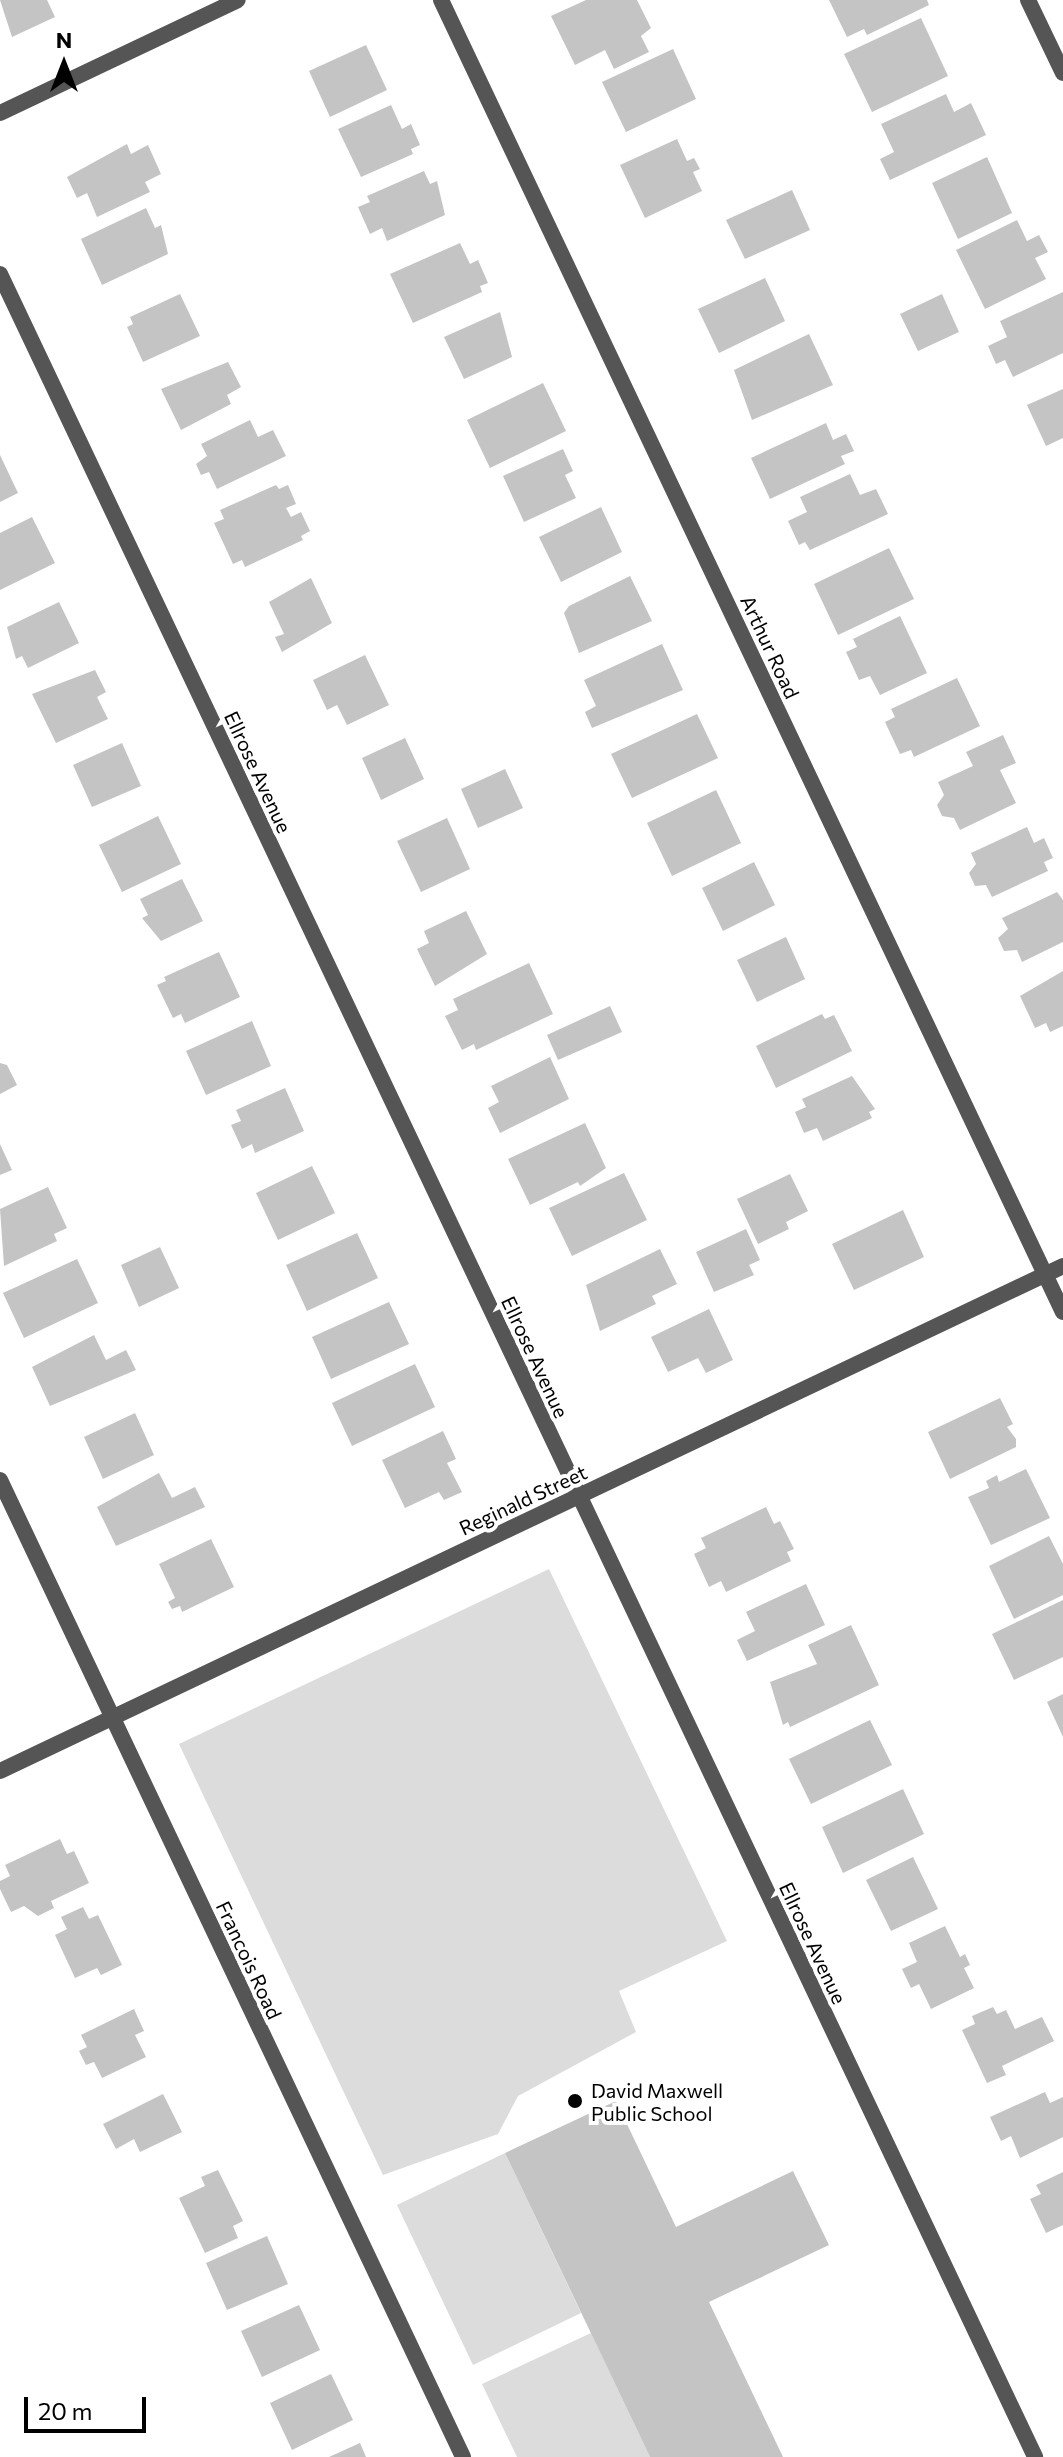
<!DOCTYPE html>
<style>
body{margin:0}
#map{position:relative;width:1063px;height:2457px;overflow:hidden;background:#fff;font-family:Commissioner,sans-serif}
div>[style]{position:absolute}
.green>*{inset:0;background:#dcdcdc}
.building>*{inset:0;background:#c4c4c4}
.minor>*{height:16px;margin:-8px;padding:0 8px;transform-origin:8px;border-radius:8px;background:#555}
.tertiary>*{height:16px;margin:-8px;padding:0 8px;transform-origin:8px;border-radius:8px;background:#555}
.dots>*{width:22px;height:22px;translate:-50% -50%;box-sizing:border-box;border:4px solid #fff;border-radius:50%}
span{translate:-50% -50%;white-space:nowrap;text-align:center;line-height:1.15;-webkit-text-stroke:8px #fff;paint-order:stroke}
.street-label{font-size:20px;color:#000}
.poi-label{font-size:20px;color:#000}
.left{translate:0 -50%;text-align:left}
.north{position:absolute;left:24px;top:24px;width:80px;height:80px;-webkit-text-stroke:6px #fff;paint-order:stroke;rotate:0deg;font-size:22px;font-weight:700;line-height:32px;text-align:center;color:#000}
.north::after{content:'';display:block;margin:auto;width:28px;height:36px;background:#000;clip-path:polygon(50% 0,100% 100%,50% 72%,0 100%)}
.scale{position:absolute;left:24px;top:2397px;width:122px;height:36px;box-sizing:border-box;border:4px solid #000;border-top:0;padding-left:10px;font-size:24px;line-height:28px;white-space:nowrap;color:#000;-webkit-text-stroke:6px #fff;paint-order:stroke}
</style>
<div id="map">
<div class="green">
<div style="clip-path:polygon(549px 1569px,727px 1941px,619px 1991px,636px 2032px,518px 2096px,498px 2134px,383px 2175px,179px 1744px)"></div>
<div style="clip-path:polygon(505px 2153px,581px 2313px,473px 2365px,397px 2205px)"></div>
<div style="clip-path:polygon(591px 2333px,650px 2457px,517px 2457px,482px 2384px)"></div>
</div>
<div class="building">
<div style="clip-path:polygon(0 0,47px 0,55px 17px,12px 37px)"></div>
<div style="clip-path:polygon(586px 0,637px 0,651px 28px,641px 36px,649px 52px,614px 69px,605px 50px,575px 65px,551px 16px)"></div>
<div style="clip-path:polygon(829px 0,927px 0,929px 5px,867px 35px,864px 29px,847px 37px)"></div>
<div style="clip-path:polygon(921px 18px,948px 76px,872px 112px,844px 54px)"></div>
<div style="clip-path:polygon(366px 45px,387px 90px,330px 117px,309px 71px)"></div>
<div style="clip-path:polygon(673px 49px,696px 99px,626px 132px,602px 82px)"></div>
<div style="clip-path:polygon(946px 94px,954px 112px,971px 103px,986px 135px,890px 180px,880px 159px,894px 152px,881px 124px)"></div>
<div style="clip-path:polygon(391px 105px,402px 129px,411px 124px,420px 145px,411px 149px,413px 154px,361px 177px,338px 129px)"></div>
<div style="clip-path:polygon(677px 139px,687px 161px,694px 158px,700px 169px,693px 172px,702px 191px,645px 218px,620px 165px)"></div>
<div style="clip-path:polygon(127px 144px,131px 154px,148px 145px,161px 174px,145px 182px,150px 192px,97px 217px,87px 193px,77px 198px,67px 177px)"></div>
<div style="clip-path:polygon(987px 157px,1012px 213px,958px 239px,932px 183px)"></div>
<div style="clip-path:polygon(424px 171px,430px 184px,437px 181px,445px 215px,387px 241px,382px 228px,370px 234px,358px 207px,370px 202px,367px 196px)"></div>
<div style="clip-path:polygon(792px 190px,810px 230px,745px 259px,726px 220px)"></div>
<div style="clip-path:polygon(146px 208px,155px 228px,161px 225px,168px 254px,102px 285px,81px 239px)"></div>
<div style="clip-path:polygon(1017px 220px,1027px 241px,1039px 235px,1048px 252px,1035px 258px,1046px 279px,985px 309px,956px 250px)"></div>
<div style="clip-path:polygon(460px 243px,470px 264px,478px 260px,488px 283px,480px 286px,482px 292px,413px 323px,390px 274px)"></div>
<div style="clip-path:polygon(765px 278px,785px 321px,719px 353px,698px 309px)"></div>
<div style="clip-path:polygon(1063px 292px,1063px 353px,1013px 377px,1005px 360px,996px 364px,988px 346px,1007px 337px,1000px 321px)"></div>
<div style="clip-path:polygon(180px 294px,200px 336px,143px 362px,127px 327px,133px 324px,130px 317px)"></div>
<div style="clip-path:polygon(942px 294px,959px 332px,918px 351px,900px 314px)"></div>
<div style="clip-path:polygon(500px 312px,512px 357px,464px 379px,444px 337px)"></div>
<div style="clip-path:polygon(809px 334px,833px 385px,752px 420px,734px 370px)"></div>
<div style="clip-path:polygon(228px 362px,241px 387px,227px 395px,231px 404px,181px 430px,161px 389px)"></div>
<div style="clip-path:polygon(543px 383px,566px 431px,490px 468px,467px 420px)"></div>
<div style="clip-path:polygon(1063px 389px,1063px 438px,1046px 446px,1027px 405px)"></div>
<div style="clip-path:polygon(250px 420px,258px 437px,273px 430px,286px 456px,217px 489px,209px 472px,201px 475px,196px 464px,207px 456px,201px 444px)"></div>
<div style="clip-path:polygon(826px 423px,833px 440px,846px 434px,854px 451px,841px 456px,845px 464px,770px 499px,751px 458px)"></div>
<div style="clip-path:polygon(563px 449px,573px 471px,565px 475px,576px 498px,524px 522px,503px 476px)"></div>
<div style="clip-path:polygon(0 455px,18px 493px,0 502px)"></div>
<div style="clip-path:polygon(850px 474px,860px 495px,876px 489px,888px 514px,810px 550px,805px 542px,799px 545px,788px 521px,807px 512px,800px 497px)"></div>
<div style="clip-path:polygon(276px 485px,279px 489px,288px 485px,296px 504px,286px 508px,291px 517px,301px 512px,310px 531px,301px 536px,303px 540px,245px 567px,242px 560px,233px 564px,214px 523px,224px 519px,220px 510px)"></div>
<div style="clip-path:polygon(601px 507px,622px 552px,561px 582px,539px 537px)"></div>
<div style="clip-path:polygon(32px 517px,55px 563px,0 590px,0 533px)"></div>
<div style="clip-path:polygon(889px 548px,914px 599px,838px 635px,814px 584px)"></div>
<div style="clip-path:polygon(630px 576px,652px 621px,579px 653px,564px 613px,569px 606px)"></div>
<div style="clip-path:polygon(311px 578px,332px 623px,282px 652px,275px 637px,284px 634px,269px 602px)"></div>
<div style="clip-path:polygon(59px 602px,79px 643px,28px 668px,22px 656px,16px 659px,7px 627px)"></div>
<div style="clip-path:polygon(900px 616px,927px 673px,880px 695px,870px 676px,859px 680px,846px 652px,857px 647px,853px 639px)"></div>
<div style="clip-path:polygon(662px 644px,683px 690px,592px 728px,585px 712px,596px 706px,584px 680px)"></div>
<div style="clip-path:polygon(365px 655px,389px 705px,347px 725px,337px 705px,327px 710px,313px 680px)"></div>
<div style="clip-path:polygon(95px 670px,106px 692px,97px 697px,108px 719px,56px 743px,32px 694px)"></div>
<div style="clip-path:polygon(957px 678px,980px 726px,914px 757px,911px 750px,900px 754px,885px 722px,895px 717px,891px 709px)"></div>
<div style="clip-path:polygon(697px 714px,718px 758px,632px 798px,611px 754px)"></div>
<div style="clip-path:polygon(1003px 735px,1016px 763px,1000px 770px,1016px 803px,960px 830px,954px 818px,942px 816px,937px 805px,944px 795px,938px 782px,973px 766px,966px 752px)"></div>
<div style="clip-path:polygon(405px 738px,424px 779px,381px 800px,362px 758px)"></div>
<div style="clip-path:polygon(122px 743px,141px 786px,92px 807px,73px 765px)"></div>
<div style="clip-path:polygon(505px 769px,523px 808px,478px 828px,461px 789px)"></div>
<div style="clip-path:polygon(716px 790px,741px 843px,672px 876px,647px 823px)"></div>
<div style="clip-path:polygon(158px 816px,181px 864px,122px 892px,99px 845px)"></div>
<div style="clip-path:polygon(447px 818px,470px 869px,421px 892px,397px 841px)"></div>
<div style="clip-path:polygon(1027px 827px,1034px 843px,1044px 838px,1053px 858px,1044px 862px,1048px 871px,992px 897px,986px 885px,975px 886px,969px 873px,976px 864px,971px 853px)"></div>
<div style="clip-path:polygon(754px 862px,775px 905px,723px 931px,702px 888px)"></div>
<div style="clip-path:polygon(182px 879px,203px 921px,161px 941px,142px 918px,148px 915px,140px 899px)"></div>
<div style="clip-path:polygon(1057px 892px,1063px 900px,1063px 942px,1022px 962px,1017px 950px,1004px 951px,998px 938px,1008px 929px,1002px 918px)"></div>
<div style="clip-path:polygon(466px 911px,487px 954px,435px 986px,417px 949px,429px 943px,424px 931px)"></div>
<div style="clip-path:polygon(786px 937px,805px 979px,757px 1002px,737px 960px)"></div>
<div style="clip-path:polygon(219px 952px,240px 997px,185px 1023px,181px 1014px,173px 1018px,157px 985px,166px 981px,164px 977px)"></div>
<div style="clip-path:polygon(529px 963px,553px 1014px,476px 1050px,474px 1044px,462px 1050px,445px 1016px,458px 1010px,453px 999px)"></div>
<div style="clip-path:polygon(1063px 971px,1063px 1026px,1050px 1032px,1046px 1023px,1035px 1028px,1020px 996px)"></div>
<div style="clip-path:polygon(610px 1006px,622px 1032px,558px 1060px,547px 1035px)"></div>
<div style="clip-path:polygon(822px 1014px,825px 1019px,834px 1015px,852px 1051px,776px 1088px,756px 1046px)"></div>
<div style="clip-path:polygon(252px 1021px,271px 1066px,206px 1095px,186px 1051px)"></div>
<div style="clip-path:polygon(550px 1057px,569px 1099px,500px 1133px,488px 1108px,499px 1102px,491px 1086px)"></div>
<div style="clip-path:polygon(0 1063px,7px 1065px,17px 1085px,0 1094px)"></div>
<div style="clip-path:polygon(852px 1076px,875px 1109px,869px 1112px,872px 1118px,823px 1141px,817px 1128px,804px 1133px,795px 1112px,806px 1107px,802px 1099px)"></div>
<div style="clip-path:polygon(285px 1088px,304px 1131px,255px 1153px,252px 1144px,242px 1149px,231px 1125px,241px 1121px,236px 1110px)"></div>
<div style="clip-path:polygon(585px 1123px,606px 1168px,580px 1186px,578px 1182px,530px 1205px,508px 1159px)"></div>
<div style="clip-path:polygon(0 1144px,12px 1170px,0 1175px)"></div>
<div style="clip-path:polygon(312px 1166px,335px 1213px,278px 1240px,256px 1193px)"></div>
<div style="clip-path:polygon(624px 1173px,647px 1220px,572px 1256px,549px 1208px)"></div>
<div style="clip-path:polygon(790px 1174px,808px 1211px,786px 1222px,789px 1229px,758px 1244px,737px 1199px)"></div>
<div style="clip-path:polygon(48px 1187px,67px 1228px,54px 1234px,57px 1241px,4px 1266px,0 1209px)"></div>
<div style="clip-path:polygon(903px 1210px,924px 1257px,854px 1290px,832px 1244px)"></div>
<div style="clip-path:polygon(746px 1229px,760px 1260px,749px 1265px,754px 1275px,714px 1292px,696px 1252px)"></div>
<div style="clip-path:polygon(357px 1233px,378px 1278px,307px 1311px,286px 1265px)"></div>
<div style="clip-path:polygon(160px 1247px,179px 1288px,139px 1307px,121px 1265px)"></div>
<div style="clip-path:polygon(660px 1249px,677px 1284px,652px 1296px,656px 1304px,600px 1331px,586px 1285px)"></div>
<div style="clip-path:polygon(77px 1259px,98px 1303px,24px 1338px,3px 1293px)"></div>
<div style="clip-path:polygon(389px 1302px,409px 1344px,331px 1379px,312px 1337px)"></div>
<div style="clip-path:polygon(709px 1309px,733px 1360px,706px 1373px,698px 1358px,668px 1372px,651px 1337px)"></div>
<div style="clip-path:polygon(94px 1335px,106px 1360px,126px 1350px,136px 1370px,50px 1406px,32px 1367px)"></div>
<div style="clip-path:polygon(415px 1364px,435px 1407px,352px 1446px,332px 1403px)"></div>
<div style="clip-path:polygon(1000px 1398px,1013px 1424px,1007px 1427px,1016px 1439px,1016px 1447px,950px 1479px,928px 1432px)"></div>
<div style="clip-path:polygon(135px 1413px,154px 1455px,103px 1479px,84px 1437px)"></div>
<div style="clip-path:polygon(443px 1431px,456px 1459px,447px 1463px,462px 1492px,444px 1500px,439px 1492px,405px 1508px,382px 1460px)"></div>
<div style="clip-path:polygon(1026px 1469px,1050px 1518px,991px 1545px,968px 1497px,989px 1488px,986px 1481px,997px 1475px,999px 1482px)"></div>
<div style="clip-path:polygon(159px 1473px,172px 1498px,195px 1487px,205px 1507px,116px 1546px,97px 1507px)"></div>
<div style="clip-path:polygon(766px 1507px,774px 1524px,780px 1521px,794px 1549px,787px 1552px,791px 1561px,726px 1592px,721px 1581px,709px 1587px,694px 1554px,706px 1548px,701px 1538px)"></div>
<div style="clip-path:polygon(1049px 1536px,1063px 1564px,1063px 1595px,1014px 1619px,989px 1566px)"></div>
<div style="clip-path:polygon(211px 1539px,234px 1587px,182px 1612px,180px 1606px,172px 1609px,168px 1602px,175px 1598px,159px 1564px)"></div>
<div style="clip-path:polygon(806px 1584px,825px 1625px,747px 1661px,737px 1640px,755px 1631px,746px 1612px)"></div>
<div style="clip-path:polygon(1063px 1600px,1063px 1657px,1014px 1680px,992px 1634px)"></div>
<div style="clip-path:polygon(851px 1625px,879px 1685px,790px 1727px,788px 1722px,783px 1725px,770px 1682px,817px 1664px,808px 1645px)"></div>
<div style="clip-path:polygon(1063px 1694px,1063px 1737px,1047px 1702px)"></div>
<div style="clip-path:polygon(870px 1720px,892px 1765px,811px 1804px,789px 1759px)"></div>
<div style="clip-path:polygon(903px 1789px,924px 1834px,843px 1873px,822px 1827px)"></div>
<div style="clip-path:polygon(60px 1839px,67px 1854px,74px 1851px,89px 1883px,51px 1901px,54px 1908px,38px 1916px,24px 1906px,11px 1912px,0 1889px,0 1881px,10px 1876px,5px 1865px)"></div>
<div style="clip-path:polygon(913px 1857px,938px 1909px,891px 1931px,866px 1880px)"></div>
<div style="clip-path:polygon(83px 1907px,89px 1919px,98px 1915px,122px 1965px,101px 1975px,97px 1968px,75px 1978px,55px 1935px,67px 1929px,61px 1917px)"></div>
<div style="clip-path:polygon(945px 1926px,960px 1957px,965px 1954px,970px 1965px,964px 1968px,974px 1988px,931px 2009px,919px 1984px,911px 1988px,902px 1969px,917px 1962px,909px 1943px)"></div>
<div style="clip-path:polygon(993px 2007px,997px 2014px,1006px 2010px,1015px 2029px,1042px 2017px,1054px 2041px,1002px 2066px,1006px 2075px,987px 2083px,962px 2030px,975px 2024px,972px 2016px)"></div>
<div style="clip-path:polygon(134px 2009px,144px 2031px,135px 2035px,146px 2057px,102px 2078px,94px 2062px,86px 2065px,79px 2051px,87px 2047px,81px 2035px)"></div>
<div style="clip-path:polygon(1045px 2092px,1050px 2103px,1063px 2097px,1063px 2137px,1020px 2158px,1011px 2136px,1001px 2141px,990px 2117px)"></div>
<div style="clip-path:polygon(163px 2094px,182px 2132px,140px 2152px,134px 2139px,116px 2149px,103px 2124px)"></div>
<div style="clip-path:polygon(616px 2101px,676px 2227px,793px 2171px,829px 2245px,709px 2302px,783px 2457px,650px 2457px,505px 2153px)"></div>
<div style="clip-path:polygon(218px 2170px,243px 2221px,233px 2226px,238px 2238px,205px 2253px,179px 2198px,205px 2186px,201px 2177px)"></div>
<div style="clip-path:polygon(1063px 2172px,1063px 2225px,1046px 2233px,1030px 2199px,1041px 2194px,1036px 2185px)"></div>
<div style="clip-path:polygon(267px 2236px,288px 2284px,227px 2310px,206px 2263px)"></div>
<div style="clip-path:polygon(299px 2305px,320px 2350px,262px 2377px,241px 2331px)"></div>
<div style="clip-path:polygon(331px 2374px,353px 2420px,292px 2450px,270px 2403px)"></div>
<div style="clip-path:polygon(360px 2443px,366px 2457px,329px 2457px)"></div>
</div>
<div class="minor">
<div style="left:441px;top:0;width:1452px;rotate:64.64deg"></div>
<div style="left:0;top:274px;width:2416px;rotate:64.63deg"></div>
<div style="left:0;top:1480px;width:1081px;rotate:64.64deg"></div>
<div style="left:0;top:1771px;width:1177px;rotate:-25.41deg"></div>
</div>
<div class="tertiary">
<div style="left:1028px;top:0;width:81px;rotate:64.4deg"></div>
<div style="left:0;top:113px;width:263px;rotate:-25.4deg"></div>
</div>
<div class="dots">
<div style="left:575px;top:2101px;background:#000"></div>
</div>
<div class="street-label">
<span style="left:770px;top:647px;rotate:65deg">Arthur Road</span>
<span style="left:258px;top:772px;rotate:65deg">Ellrose Avenue</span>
<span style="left:535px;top:1357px;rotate:65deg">Ellrose Avenue</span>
<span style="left:523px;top:1500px;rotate:-25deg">Reginald Street</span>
<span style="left:813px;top:1943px;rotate:65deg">Ellrose Avenue</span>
<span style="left:249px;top:1960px;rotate:65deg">Francois Road</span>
</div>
<div class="poi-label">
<span class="left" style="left:591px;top:2102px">David Maxwell<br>Public School</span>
</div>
<div class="north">N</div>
<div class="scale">20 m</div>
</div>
